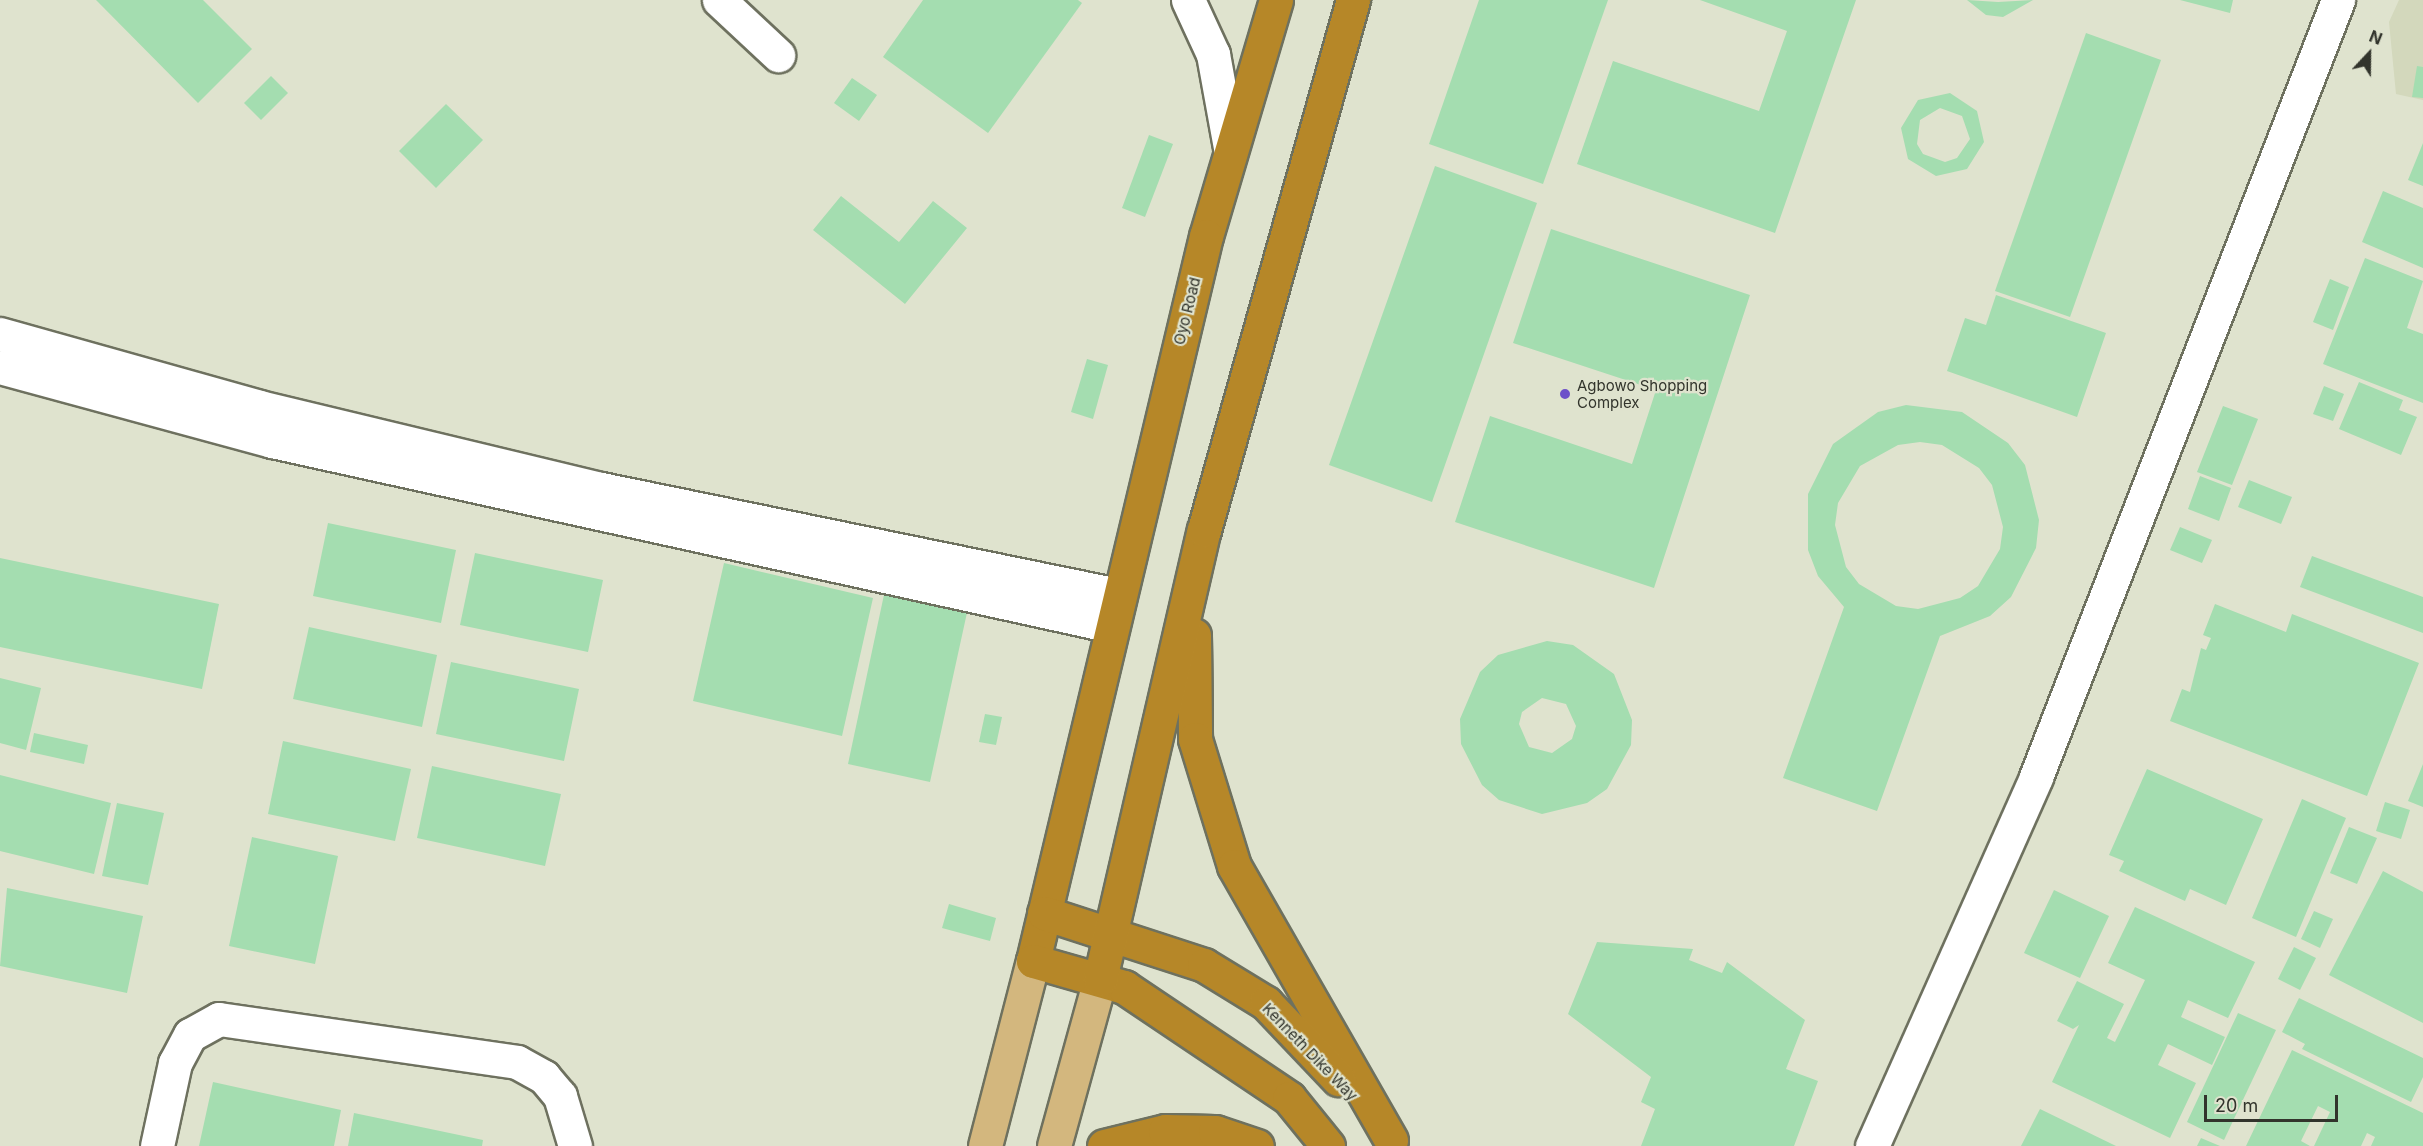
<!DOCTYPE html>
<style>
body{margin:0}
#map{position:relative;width:2423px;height:1146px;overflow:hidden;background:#dfe3ce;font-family:Inter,sans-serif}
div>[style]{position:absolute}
.built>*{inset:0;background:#d3d8bc}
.building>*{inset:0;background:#a4ddb0}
.roads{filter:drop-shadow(2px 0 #6e715f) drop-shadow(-2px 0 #6e715f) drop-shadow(0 2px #6e715f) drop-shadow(0 -2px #6e715f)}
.minor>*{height:33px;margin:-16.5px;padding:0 16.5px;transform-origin:16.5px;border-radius:16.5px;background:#fff}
.major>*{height:33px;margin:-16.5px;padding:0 16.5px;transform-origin:16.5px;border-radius:16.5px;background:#d3b77e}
.highway>*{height:33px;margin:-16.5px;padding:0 16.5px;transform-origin:16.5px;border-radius:16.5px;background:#b68728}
.dots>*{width:16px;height:16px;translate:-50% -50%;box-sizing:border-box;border:3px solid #dfe3ce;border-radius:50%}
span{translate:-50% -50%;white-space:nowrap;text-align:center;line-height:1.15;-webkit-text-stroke:4.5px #dfe3ce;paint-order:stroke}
.street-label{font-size:15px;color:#32342c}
.poi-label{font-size:15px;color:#32342c}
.left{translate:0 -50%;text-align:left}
.north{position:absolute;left:2339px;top:24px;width:60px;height:60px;-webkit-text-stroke:4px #dfe3ce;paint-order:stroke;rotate:22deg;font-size:16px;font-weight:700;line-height:24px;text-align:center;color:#32342c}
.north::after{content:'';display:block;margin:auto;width:21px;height:27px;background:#32342c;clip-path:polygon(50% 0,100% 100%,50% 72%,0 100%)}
.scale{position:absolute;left:2204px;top:1095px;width:134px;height:27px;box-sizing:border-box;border:3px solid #32342c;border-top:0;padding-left:8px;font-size:18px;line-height:21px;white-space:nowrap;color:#32342c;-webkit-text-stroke:4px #dfe3ce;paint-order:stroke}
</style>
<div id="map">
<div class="built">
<div style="clip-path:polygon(2399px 0,2423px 0,2423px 100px,2396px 94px,2389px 22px)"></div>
</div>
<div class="building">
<div style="clip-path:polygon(96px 0,203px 0,252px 49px,198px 103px)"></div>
<div style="clip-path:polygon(923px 0,1078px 0,1082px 3px,988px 133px,883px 57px)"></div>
<div style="clip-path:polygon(1479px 0,1608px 0,1543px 184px,1429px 144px)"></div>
<div style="clip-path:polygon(1700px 0,1856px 0,1775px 233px,1577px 164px,1613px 61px,1759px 111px,1787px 31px)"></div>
<div style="clip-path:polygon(1967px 0,1998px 2px,2033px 0,2003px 17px,1986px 15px)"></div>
<div style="clip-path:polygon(2180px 0,2233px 0,2230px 13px)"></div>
<div style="clip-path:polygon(2086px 33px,2161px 60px,2070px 317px,1995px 291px)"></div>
<div style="clip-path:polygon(2417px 66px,2423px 67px,2423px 98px,2412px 97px)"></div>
<div style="clip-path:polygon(271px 76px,288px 93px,261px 120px,244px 103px)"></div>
<div style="clip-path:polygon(852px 78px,877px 95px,859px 121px,834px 103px)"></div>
<div style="clip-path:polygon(evenodd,1950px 93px,1977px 111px,1984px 142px,1967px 169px,1936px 176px,1908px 159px,1901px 128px,1918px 100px,1950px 93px,1940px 108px,1962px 116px,1970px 139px,1957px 158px,1945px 162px,1923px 154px,1917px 144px,1920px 120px,1940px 108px)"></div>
<div style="clip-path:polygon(446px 104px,483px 140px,436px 188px,399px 151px)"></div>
<div style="clip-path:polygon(1149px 135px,1173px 144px,1145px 217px,1122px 208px)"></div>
<div style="clip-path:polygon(2423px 143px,2423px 186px,2408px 180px)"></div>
<div style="clip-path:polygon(1435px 166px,1537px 203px,1432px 502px,1329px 465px)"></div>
<div style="clip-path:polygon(2383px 191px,2423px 208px,2423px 268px,2362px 242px)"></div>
<div style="clip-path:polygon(841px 196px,899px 242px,933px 201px,967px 228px,905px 304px,813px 230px)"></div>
<div style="clip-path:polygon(1551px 229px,1750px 295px,1654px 588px,1455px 522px,1490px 416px,1632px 464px,1656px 390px,1513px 343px)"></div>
<div style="clip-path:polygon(2365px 258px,2423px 281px,2407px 328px,2423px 334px,2423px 403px,2323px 364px)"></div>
<div style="clip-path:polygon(2330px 279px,2349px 287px,2333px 330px,2313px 322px)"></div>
<div style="clip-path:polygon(1996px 295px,2106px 333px,2077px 417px,1947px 371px,1965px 318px,1986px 325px)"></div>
<div style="clip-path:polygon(1087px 359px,1108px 365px,1093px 419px,1071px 412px)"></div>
<div style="clip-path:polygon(2359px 382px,2403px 400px,2399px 410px,2417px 417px,2401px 455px,2339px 429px)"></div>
<div style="clip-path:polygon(2324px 386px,2344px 394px,2333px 421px,2313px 414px)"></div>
<div style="clip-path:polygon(evenodd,1906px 405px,1962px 412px,2008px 443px,2025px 465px,2039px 520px,2036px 548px,2011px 597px,1990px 616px,1940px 636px,1877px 811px,1783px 778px,1844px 607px,1818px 576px,1808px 550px,1808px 494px,1833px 444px,1878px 412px,1906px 405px,1920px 442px,1942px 445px,1979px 468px,1992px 485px,2003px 527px,2000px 549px,1978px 586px,1960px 598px,1918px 609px,1896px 606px,1859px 584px,1846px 567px,1835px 525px,1838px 503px,1860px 466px,1898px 445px,1920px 442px)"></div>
<div style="clip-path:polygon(2223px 406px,2258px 419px,2232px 485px,2197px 472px)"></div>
<div style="clip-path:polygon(2200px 476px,2231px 488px,2219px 521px,2188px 509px)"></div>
<div style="clip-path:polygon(2249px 480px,2292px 497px,2281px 524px,2238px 507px)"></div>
<div style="clip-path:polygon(328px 523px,456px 550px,441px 623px,313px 596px)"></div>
<div style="clip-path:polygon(2180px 527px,2212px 540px,2202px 563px,2170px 550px)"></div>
<div style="clip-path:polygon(475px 553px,603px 580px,588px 652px,460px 625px)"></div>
<div style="clip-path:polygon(2312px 556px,2423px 597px,2423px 633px,2300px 587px)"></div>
<div style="clip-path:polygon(0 558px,219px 604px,202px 689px,0 647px)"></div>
<div style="clip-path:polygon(724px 563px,873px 598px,842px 736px,693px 701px)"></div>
<div style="clip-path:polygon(885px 590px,968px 608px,930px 782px,848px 764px)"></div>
<div style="clip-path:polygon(2215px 604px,2286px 632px,2292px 614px,2419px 663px,2367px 796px,2170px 721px,2182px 689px,2190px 692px,2201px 648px,2206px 650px,2211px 638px,2203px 635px)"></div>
<div style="clip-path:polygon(309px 627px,437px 655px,422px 727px,293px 699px)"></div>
<div style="clip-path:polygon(evenodd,1547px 641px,1573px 645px,1614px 674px,1632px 720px,1631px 745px,1607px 789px,1587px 803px,1542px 814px,1499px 800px,1482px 785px,1461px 744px,1460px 719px,1480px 672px,1498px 655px,1547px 641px,1542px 698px,1566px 704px,1576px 726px,1572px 739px,1552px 753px,1529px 747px,1519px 724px,1522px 712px,1542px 698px)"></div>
<div style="clip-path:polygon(451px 662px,579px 689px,564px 761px,436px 734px)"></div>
<div style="clip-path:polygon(0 678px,41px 688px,26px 750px,0 743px)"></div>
<div style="clip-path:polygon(985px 714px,1002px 717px,996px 745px,979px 742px)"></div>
<div style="clip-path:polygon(34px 733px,88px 745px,84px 764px,30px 752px)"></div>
<div style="clip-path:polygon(283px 741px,411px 769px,395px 841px,268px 814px)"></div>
<div style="clip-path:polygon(2423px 764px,2423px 807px,2408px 801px)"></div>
<div style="clip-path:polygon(432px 766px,561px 794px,545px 866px,417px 838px)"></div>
<div style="clip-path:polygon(2147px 769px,2263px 819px,2226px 905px,2190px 889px,2185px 901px,2119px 871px,2124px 861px,2109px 855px)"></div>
<div style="clip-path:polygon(0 775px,111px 803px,94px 874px,0 851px)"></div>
<div style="clip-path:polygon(2302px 799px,2346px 818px,2296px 937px,2252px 918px)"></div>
<div style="clip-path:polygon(2385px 802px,2410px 810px,2401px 839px,2376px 831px)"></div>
<div style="clip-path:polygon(117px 803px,164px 813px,148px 885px,102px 876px)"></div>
<div style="clip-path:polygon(2349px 827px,2377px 838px,2357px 884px,2330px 873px)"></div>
<div style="clip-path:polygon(252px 837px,338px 856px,315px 964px,229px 946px)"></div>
<div style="clip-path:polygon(2383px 871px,2423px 892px,2423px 1023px,2329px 975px)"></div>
<div style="clip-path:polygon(7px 888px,143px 916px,127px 993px,0 966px)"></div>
<div style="clip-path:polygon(2054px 890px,2109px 916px,2080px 978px,2024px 953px)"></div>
<div style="clip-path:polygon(949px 904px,996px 918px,990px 941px,942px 928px)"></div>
<div style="clip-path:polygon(2135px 907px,2255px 962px,2228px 1018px,2188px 1000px,2181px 1017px,2225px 1037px,2212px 1065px,2168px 1044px,2158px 1065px,2196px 1083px,2170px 1138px,2052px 1082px,2079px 1025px,2073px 1029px,2057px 1021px,2077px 981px,2124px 1004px,2107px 1038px,2115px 1042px,2145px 980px,2108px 963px)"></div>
<div style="clip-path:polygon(2314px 911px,2333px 919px,2320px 948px,2301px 939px)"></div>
<div style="clip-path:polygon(1597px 942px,1693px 949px,1689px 960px,1722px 973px,1727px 962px,1805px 1020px,1786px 1069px,1818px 1081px,1794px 1146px,1641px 1146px,1655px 1109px,1641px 1102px,1651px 1077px,1568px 1014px)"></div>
<div style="clip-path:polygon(2294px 947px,2316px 958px,2300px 990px,2278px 979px)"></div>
<div style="clip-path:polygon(2299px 998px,2423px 1058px,2423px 1077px,2411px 1102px,2302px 1049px,2305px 1044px,2282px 1032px)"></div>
<div style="clip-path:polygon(2238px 1013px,2276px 1030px,2224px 1140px,2187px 1122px)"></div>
<div style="clip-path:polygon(2292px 1050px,2423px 1113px,2423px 1146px,2371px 1146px,2375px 1137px,2367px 1133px,2361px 1146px,2314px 1146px,2330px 1112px,2318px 1106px,2301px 1141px,2310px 1146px,2246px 1146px)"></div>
<div style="clip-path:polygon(213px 1082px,341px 1110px,334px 1146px,199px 1146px)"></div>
<div style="clip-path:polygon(2040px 1109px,2116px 1146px,2021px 1146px)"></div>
<div style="clip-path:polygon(354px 1113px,483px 1140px,482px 1146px,348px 1146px)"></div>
<div style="clip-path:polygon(2201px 1138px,2220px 1146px,2197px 1146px)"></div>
</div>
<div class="roads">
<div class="minor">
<div style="left:719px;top:0;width:81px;rotate:43deg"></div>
<div style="left:1188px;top:0;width:60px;rotate:65.2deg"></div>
<div style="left:1213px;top:54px;width:96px;rotate:79.7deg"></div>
<div style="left:0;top:334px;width:269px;rotate:15.7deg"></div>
<div style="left:259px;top:407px;width:352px;rotate:13.5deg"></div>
<div style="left:601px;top:489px;width:528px;rotate:11.59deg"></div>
<div style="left:0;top:367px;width:282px;rotate:15.2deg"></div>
<div style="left:272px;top:441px;width:860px;rotate:12.42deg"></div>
<div style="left:157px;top:1146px;width:85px;rotate:-77.8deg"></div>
<div style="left:175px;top:1063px;width:32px;rotate:-62deg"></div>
<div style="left:190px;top:1035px;width:33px;rotate:-29deg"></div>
<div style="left:219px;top:1019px;width:301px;rotate:8.2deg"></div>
<div style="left:517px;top:1062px;width:31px;rotate:29deg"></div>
<div style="left:544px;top:1077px;width:25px;rotate:50deg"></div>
<div style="left:560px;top:1096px;width:52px;rotate:73.3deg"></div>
<div style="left:1872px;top:1146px;width:404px;rotate:-66deg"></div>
<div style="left:2036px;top:777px;width:834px;rotate:-68.76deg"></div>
</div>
<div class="major">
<div style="left:985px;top:1146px;width:191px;rotate:-75.5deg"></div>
<div style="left:1054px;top:1146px;width:173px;rotate:-74.6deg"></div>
</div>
<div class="highway">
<div style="left:1276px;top:0;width:246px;rotate:106.5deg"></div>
<div style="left:1206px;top:236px;width:745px;rotate:103.42deg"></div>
<div style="left:1033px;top:961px;width:95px;rotate:15.9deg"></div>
<div style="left:1124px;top:987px;width:199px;rotate:33.9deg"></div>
<div style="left:1289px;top:1098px;width:62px;rotate:50.9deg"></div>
<div style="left:1194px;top:635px;width:104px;rotate:89.4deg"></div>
<div style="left:1195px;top:739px;width:133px;rotate:72.9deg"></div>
<div style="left:1234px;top:866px;width:316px;rotate:60.2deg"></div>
<div style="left:1044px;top:913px;width:168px;rotate:18deg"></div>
<div style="left:1204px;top:965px;width:73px;rotate:31.5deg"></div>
<div style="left:1266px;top:1003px;width:105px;rotate:46.5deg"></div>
<div style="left:1100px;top:979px;width:461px;rotate:-77deg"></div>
<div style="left:1204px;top:530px;width:551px;rotate:-74.3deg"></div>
<div style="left:1104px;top:1146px;width:63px;rotate:-13.8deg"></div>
<div style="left:1165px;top:1131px;width:50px;rotate:1.1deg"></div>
<div style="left:1215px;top:1132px;width:44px;rotate:18.4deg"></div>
</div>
</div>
<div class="dots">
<div style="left:1565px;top:394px;background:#6d50c9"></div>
</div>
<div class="street-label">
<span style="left:1187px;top:311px;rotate:-76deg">Oyo Road</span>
<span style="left:1310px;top:1052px;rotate:46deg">Kenneth Dike Way</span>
</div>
<div class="poi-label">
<span class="left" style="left:1577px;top:394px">Agbowo Shopping<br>Complex</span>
</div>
<div class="north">N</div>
<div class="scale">20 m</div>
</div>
